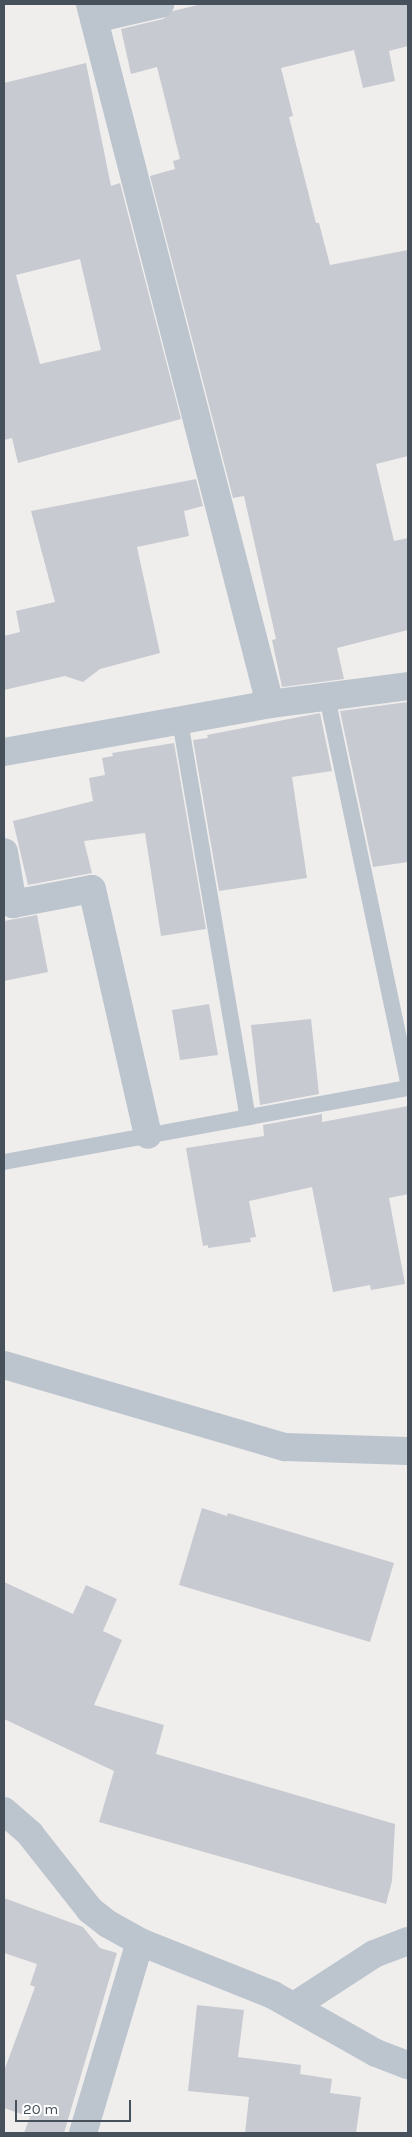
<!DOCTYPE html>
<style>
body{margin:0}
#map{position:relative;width:412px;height:2137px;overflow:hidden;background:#f0eded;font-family:Karla,sans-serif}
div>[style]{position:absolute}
.building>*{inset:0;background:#c7cad0}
.service>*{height:16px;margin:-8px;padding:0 8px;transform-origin:8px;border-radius:8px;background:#bcc5cd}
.minor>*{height:28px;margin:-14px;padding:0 14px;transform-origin:14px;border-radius:14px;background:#bcc5cd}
span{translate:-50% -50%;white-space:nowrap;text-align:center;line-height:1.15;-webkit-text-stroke:4px #fff;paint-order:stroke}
.frame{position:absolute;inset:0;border:5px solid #46515b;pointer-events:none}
.scale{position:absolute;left:15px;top:2100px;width:116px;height:22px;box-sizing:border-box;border:2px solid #46515b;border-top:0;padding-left:6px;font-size:15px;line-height:18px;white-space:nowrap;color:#46515b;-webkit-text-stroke:4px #fff;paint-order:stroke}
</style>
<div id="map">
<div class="building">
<div style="clip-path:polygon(202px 4px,408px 4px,408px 46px,389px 51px,395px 81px,363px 88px,354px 50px,281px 68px,293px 116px,289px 117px,316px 223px,319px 223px,330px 265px,408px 250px,408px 456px,376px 464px,394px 541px,408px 538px,408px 630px,337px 648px,344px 679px,282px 687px,272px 640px,276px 639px,244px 496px,233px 498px,150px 176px,175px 169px,173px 161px,180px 159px,157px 67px,131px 74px,121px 29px,163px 19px,173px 11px)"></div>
<div style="clip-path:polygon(evenodd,86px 63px,111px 186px,120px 183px,181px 419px,18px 463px,12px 438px,4px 440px,4px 83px,86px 63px,80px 259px,101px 350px,40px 364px,16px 275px,80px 259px)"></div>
<div style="clip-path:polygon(196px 479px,203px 506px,184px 511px,189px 536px,137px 547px,160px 653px,100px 669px,83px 682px,65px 676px,4px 690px,4px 636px,20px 632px,16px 611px,55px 602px,31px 511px)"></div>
<div style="clip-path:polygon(408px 702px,408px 862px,373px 867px,340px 711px)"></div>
<div style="clip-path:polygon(320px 713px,332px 771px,292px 777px,307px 878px,219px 891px,193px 740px,208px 738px,207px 735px)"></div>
<div style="clip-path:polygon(174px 743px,206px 929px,161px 936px,145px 833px,84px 841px,92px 873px,28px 885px,13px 821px,93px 801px,89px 778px,105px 775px,102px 758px,113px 756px,112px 753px)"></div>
<div style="clip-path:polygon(37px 915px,48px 972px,4px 981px,4px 921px)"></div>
<div style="clip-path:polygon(209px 1004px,218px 1055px,180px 1060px,172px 1010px)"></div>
<div style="clip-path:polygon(311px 1019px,319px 1094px,260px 1105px,251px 1025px)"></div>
<div style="clip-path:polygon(408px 1106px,408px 1194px,389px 1198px,405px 1284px,371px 1290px,370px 1285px,333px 1292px,312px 1187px,249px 1201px,256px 1237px,250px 1238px,251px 1242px,208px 1248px,208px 1245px,203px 1246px,186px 1148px,264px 1136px,263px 1125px,322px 1114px,322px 1122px)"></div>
<div style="clip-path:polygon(202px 1508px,227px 1516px,228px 1513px,394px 1563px,370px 1642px,179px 1585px)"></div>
<div style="clip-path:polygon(4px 1582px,73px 1614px,86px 1585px,117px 1599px,103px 1631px,122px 1640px,94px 1705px,164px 1725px,156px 1754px,395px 1824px,392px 1881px,386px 1904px,99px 1822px,114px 1771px,4px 1719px)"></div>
<div style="clip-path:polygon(4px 1898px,83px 1927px,100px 1948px,117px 1953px,64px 2133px,24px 2133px,30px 2117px,4px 2108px,4px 2071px,35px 1987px,30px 1985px,37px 1964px,4px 1953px)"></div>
<div style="clip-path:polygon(197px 2005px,244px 2010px,238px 2057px,301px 2065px,300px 2074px,332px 2079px,330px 2093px,361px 2097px,356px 2133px,245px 2133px,249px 2097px,188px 2091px)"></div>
</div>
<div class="service">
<div style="left:327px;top:697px;width:393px;rotate:78.1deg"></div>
<div style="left:180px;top:721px;width:402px;rotate:80.3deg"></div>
<div style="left:4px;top:1162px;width:411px;rotate:-10.4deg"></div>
</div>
<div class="minor">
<div style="left:90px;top:4px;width:723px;rotate:75.58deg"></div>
<div style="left:94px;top:19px;width:68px;rotate:-12.8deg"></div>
<div style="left:4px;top:752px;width:270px;rotate:-10.2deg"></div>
<div style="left:270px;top:704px;width:139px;rotate:-7.4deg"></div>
<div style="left:4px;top:852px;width:53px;rotate:80.2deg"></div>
<div style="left:13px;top:904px;width:80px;rotate:-10.8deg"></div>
<div style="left:92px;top:889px;width:252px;rotate:77.2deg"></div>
<div style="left:4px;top:1365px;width:293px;rotate:16.3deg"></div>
<div style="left:285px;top:1447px;width:123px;rotate:1.9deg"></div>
<div style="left:4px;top:1811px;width:35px;rotate:41deg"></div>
<div style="left:30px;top:1834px;width:97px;rotate:51.7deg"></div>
<div style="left:90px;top:1910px;width:23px;rotate:38deg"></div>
<div style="left:108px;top:1924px;width:37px;rotate:29deg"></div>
<div style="left:140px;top:1942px;width:143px;rotate:21.7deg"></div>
<div style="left:273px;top:1995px;width:118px;rotate:29.4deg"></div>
<div style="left:376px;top:2053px;width:34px;rotate:21deg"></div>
<div style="left:294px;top:2006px;width:95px;rotate:-33deg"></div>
<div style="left:374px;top:1954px;width:36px;rotate:-21deg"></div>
<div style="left:83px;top:2133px;width:199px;rotate:-73.4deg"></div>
</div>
<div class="frame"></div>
<div class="scale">20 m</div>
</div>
